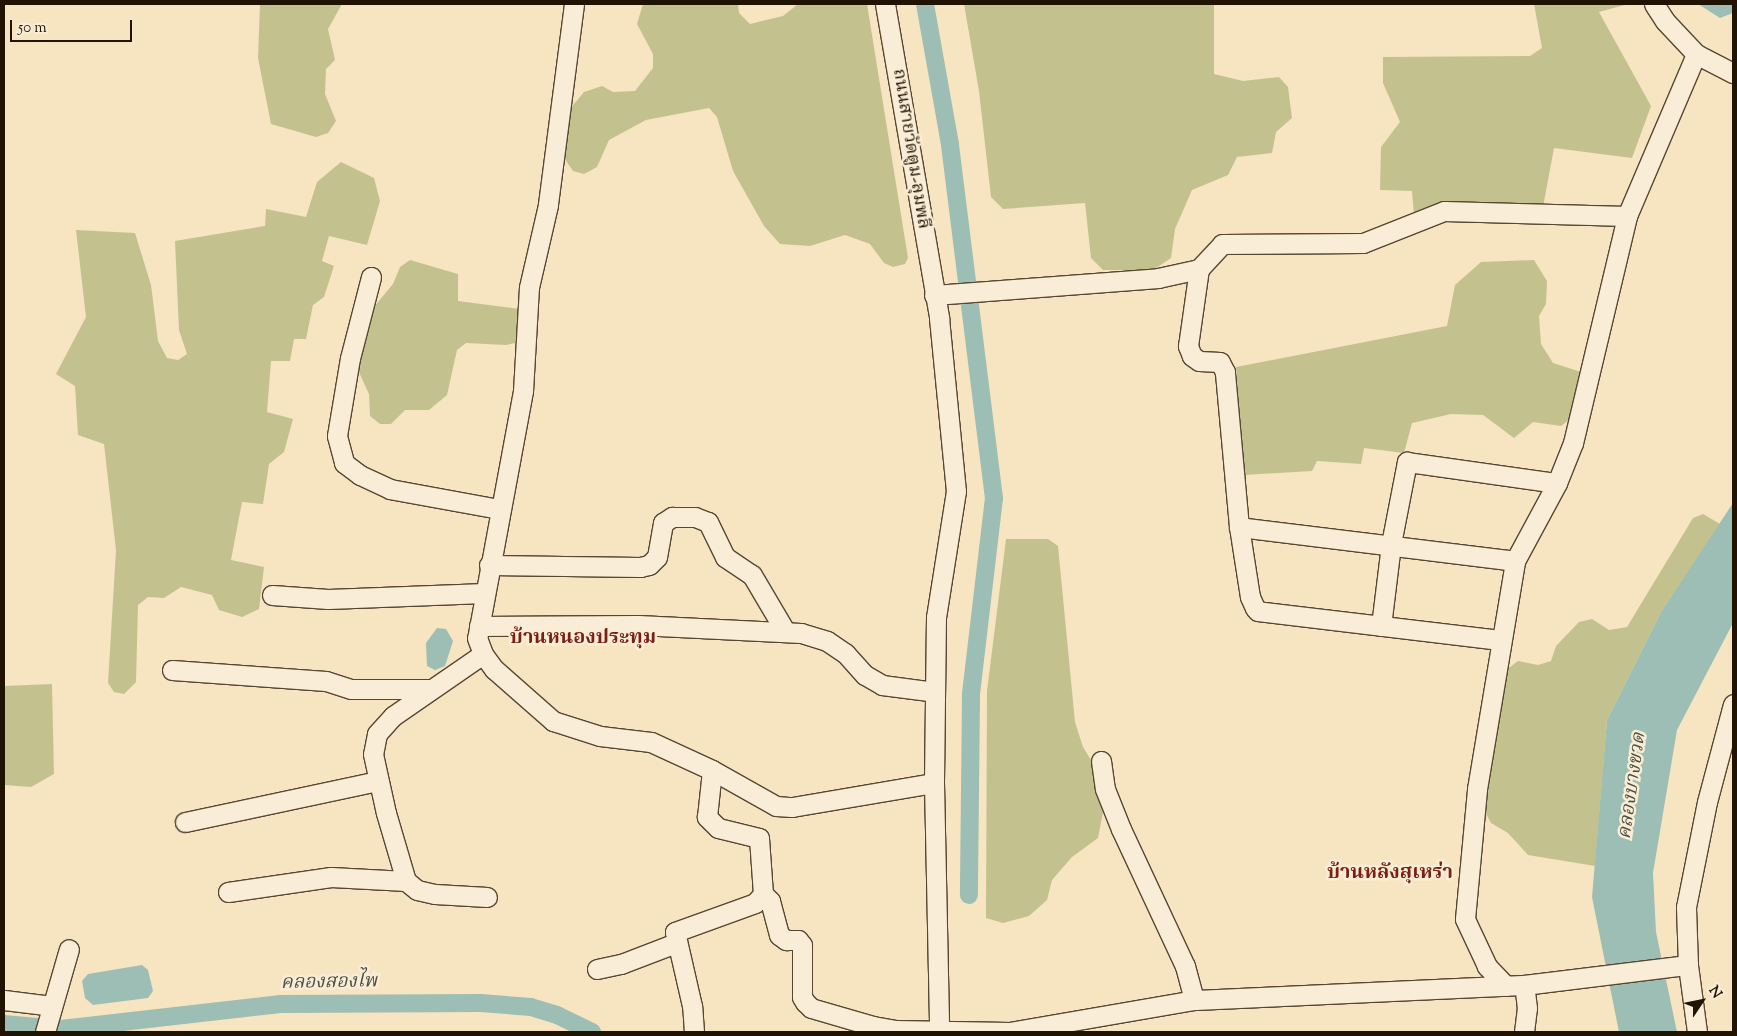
<!DOCTYPE html>
<meta charset="utf-8">
<style>
body{margin:0}
#map{position:relative;width:1737px;height:1036px;overflow:hidden;background:#f7e4c1;font-family:"Sorts Mill Goudy","Noto Serif Thai",serif}
div>[style]{position:absolute}
.green>*{inset:0;background:#c3c28e}
.water>*{inset:0;background:#9dbeb4}
.canal>*{height:18px;margin:-9px;padding:0 9px;transform-origin:9px;border-radius:9px;background:#9dbeb4}
.roads{filter:drop-shadow(1px 0 #564732) drop-shadow(-1px 0 #564732) drop-shadow(0 1px #564732) drop-shadow(0 -1px #564732)}
.minor>*{height:19px;margin:-9.5px;padding:0 9.5px;transform-origin:9.5px;border-radius:9.5px;background:#faedd7}
span{translate:-50% -50%;white-space:nowrap;text-align:center;line-height:1.15;-webkit-text-stroke:5px #faedd7;paint-order:stroke}
.street-label{font-size:18px;color:#201302}
.water-label{font-size:19px;color:#4c4f40;font-style:italic}
.quarter-label{font-size:20px;color:#7a1f14;font-weight:700}
.frame{position:absolute;inset:0;border:5px solid #201302;pointer-events:none}
.north{position:absolute;left:1677px;top:976px;width:50px;height:50px;-webkit-text-stroke:4px #faedd7;paint-order:stroke;rotate:56deg;font-size:14px;font-weight:700;line-height:20px;text-align:center;color:#201302}
.north::after{content:'';display:block;margin:auto;width:18px;height:22px;background:#201302;clip-path:polygon(50% 0,100% 100%,50% 72%,0 100%)}
.scale{position:absolute;left:10px;top:20px;width:122px;height:22px;box-sizing:border-box;border:2px solid #201302;border-top:0;padding-left:6px;font-size:15px;line-height:18px;white-space:nowrap;color:#201302;-webkit-text-stroke:4px #faedd7;paint-order:stroke}
</style>
<div id="map">
<div class="green">
<div style="clip-path:polygon(260px 4px,342px 4px,328px 29px,335px 60px,326px 69px,325px 94px,336px 121px,328px 133px,316px 137px,271px 124px,258px 58px)"></div>
<div style="clip-path:polygon(643px 4px,738px 4px,739px 13px,750px 24px,783px 16px,798px 4px,867px 4px,908px 258px,905px 264px,893px 267px,884px 263px,870px 244px,845px 235px,810px 246px,780px 244px,764px 226px,733px 171px,717px 117px,709px 108px,646px 120px,609px 140px,597px 167px,584px 174px,573px 171px,562px 155px,569px 110px,584px 92px,602px 86px,613px 92px,635px 91px,653px 68px,653px 54px,637px 24px)"></div>
<div style="clip-path:polygon(964px 4px,1214px 4px,1214px 74px,1243px 81px,1279px 77px,1288px 87px,1292px 118px,1276px 132px,1272px 153px,1237px 157px,1228px 175px,1192px 190px,1175px 229px,1171px 258px,1153px 270px,1103px 270px,1091px 258px,1085px 203px,1003px 209px,991px 197px,979px 91px)"></div>
<div style="clip-path:polygon(1534px 4px,1628px 4px,1599px 12px,1651px 106px,1632px 158px,1554px 148px,1543px 207px,1414px 216px,1412px 191px,1380px 190px,1381px 147px,1400px 122px,1383px 83px,1383px 57px,1530px 56px,1542px 48px)"></div>
<div style="clip-path:polygon(341px 162px,374px 178px,380px 201px,367px 245px,329px 236px,322px 261px,334px 266px,324px 297px,313px 305px,306px 339px,294px 339px,290px 361px,271px 361px,267px 412px,293px 419px,284px 452px,269px 464px,263px 504px,242px 502px,231px 560px,264px 567px,259px 609px,242px 617px,219px 610px,212px 595px,181px 587px,164px 598px,148px 597px,138px 605px,136px 682px,124px 694px,114px 692px,108px 683px,116px 550px,104px 444px,78px 435px,75px 386px,56px 374px,86px 317px,76px 230px,135px 233px,151px 285px,158px 341px,167px 358px,178px 360px,187px 354px,179px 330px,175px 241px,265px 226px,266px 209px,306px 217px,317px 182px)"></div>
<div style="clip-path:polygon(410px 260px,458px 274px,458px 301px,520px 309px,520px 342px,506px 345px,466px 343px,457px 350px,447px 395px,429px 410px,405px 410px,391px 424px,380px 424px,370px 416px,369px 394px,357px 368px,373px 308px,393px 284px,400px 267px)"></div>
<div style="clip-path:polygon(1534px 260px,1547px 281px,1546px 304px,1539px 316px,1541px 344px,1553px 363px,1581px 372px,1575px 415px,1561px 426px,1533px 422px,1514px 438px,1483px 415px,1451px 414px,1412px 423px,1404px 453px,1364px 448px,1361px 464px,1317px 461px,1312px 471px,1244px 475px,1236px 367px,1447px 326px,1455px 285px,1481px 262px)"></div>
<div style="clip-path:polygon(1703px 514px,1720px 524px,1661px 612px,1607px 720px,1595px 866px,1528px 855px,1508px 833px,1491px 823px,1485px 812px,1506px 670px,1518px 661px,1538px 665px,1551px 661px,1556px 646px,1579px 622px,1592px 619px,1609px 630px,1627px 627px,1693px 518px)"></div>
<div style="clip-path:polygon(1006px 539px,1048px 539px,1058px 546px,1075px 722px,1083px 747px,1094px 765px,1103px 812px,1098px 838px,1072px 857px,1052px 880px,1047px 900px,1029px 916px,1003px 923px,986px 918px,987px 691px)"></div>
<div style="clip-path:polygon(52px 684px,54px 774px,31px 787px,4px 785px,4px 686px)"></div>
</div>
<div class="water">
<div style="clip-path:polygon(1698px 4px,1733px 4px,1733px 13px,1720px 18px)"></div>
<div style="clip-path:polygon(1733px 503px,1733px 623px,1677px 730px,1653px 873px,1656px 932px,1677px 1032px,1619px 1032px,1592px 897px,1607px 720px,1661px 612px)"></div>
<div style="clip-path:polygon(437px 628px,446px 629px,453px 641px,445px 666px,435px 670px,427px 666px,426px 643px)"></div>
<div style="clip-path:polygon(142px 965px,148px 970px,153px 991px,148px 998px,93px 1005px,85px 998px,82px 981px,88px 974px)"></div>
</div>
<div class="canal">
<div style="left:925px;top:4px;width:143px;rotate:79.9deg"></div>
<div style="left:950px;top:145px;width:356px;rotate:82.9deg"></div>
<div style="left:994px;top:498px;width:198px;rotate:96.7deg"></div>
<div style="left:971px;top:695px;width:200px;rotate:90.6deg"></div>
<div style="left:4px;top:1024px;width:33px;rotate:5deg"></div>
<div style="left:61px;top:1029px;width:221px;rotate:-6.5deg"></div>
<div style="left:281px;top:1004px;width:200px;rotate:-0.3deg"></div>
<div style="left:481px;top:1003px;width:50px;rotate:4.6deg"></div>
<div style="left:531px;top:1007px;width:27px;rotate:17deg"></div>
<div style="left:557px;top:1015px;width:39px;rotate:26deg"></div>
</div>
<div class="roads">
<div class="minor">
<div style="left:574px;top:4px;width:203px;rotate:97.4deg"></div>
<div style="left:548px;top:205px;width:84px;rotate:103deg"></div>
<div style="left:529px;top:287px;width:104px;rotate:93.3deg"></div>
<div style="left:523px;top:391px;width:251px;rotate:100.5deg"></div>
<div style="left:477px;top:638px;width:17px;rotate:69deg"></div>
<div style="left:483px;top:654px;width:19px;rotate:54deg"></div>
<div style="left:494px;top:669px;width:79px;rotate:41.4deg"></div>
<div style="left:553px;top:721px;width:49px;rotate:17.7deg"></div>
<div style="left:600px;top:736px;width:51px;rotate:6.7deg"></div>
<div style="left:651px;top:742px;width:67px;rotate:24.7deg"></div>
<div style="left:712px;top:770px;width:73px;rotate:29.4deg"></div>
<div style="left:776px;top:806px;width:16px;rotate:4deg"></div>
<div style="left:792px;top:807px;width:144px;rotate:-9.6deg"></div>
<div style="left:885px;top:4px;width:319px;rotate:80.2deg"></div>
<div style="left:939px;top:318px;width:174px;rotate:84.4deg"></div>
<div style="left:956px;top:491px;width:128px;rotate:99deg"></div>
<div style="left:936px;top:617px;width:166px;rotate:90.7deg"></div>
<div style="left:934px;top:783px;width:248px;rotate:88.8deg"></div>
<div style="left:1654px;top:4px;width:20px;rotate:57deg"></div>
<div style="left:1665px;top:21px;width:45px;rotate:46.8deg"></div>
<div style="left:1696px;top:54px;width:42px;rotate:27.2deg"></div>
<div style="left:371px;top:277px;width:84px;rotate:104.5deg"></div>
<div style="left:350px;top:358px;width:79px;rotate:99.5deg"></div>
<div style="left:337px;top:436px;width:28px;rotate:75deg"></div>
<div style="left:344px;top:463px;width:20px;rotate:37deg"></div>
<div style="left:360px;top:475px;width:33px;rotate:25deg"></div>
<div style="left:390px;top:489px;width:111px;rotate:10.4deg"></div>
<div style="left:934px;top:295px;width:225px;rotate:-4.3deg"></div>
<div style="left:1158px;top:278px;width:42px;rotate:-12.4deg"></div>
<div style="left:1239px;top:527px;width:278px;rotate:7deg"></div>
<div style="left:489px;top:565px;width:151px;rotate:0.8deg"></div>
<div style="left:640px;top:567px;width:9px;rotate:-13deg"></div>
<div style="left:649px;top:565px;width:11px;rotate:-45deg"></div>
<div style="left:657px;top:557px;width:35px;rotate:-80deg"></div>
<div style="left:663px;top:523px;width:11px;rotate:-34deg"></div>
<div style="left:672px;top:517px;width:23px"></div>
<div style="left:695px;top:517px;width:14px;rotate:21deg"></div>
<div style="left:708px;top:522px;width:39px;rotate:64deg"></div>
<div style="left:725px;top:557px;width:32px;rotate:34deg"></div>
<div style="left:752px;top:575px;width:65px;rotate:59.5deg"></div>
<div style="left:272px;top:595px;width:56px;rotate:4.1deg"></div>
<div style="left:328px;top:599px;width:157px;rotate:-2.2deg"></div>
<div style="left:479px;top:626px;width:159px;rotate:-0.4deg"></div>
<div style="left:638px;top:625px;width:163px;rotate:2.8deg"></div>
<div style="left:801px;top:633px;width:27px;rotate:17deg"></div>
<div style="left:827px;top:641px;width:22px;rotate:34deg"></div>
<div style="left:845px;top:653px;width:30px;rotate:48deg"></div>
<div style="left:865px;top:675px;width:20px;rotate:30deg"></div>
<div style="left:882px;top:685px;width:53px;rotate:7.5deg"></div>
<div style="left:1381px;top:626px;width:83px;rotate:-83deg"></div>
<div style="left:1391px;top:544px;width:84px;rotate:-79deg"></div>
<div style="left:1407px;top:462px;width:151px;rotate:8deg"></div>
<div style="left:1500px;top:640px;width:244px;rotate:-173.2deg"></div>
<div style="left:1258px;top:611px;width:4px;rotate:-135deg"></div>
<div style="left:1255px;top:608px;width:12px;rotate:-114deg"></div>
<div style="left:1250px;top:597px;width:71px;rotate:-98.9deg"></div>
<div style="left:1239px;top:527px;width:156px;rotate:-95.2deg"></div>
<div style="left:1225px;top:372px;width:11px;rotate:-117deg"></div>
<div style="left:1220px;top:362px;width:21px;rotate:-177deg"></div>
<div style="left:1199px;top:361px;width:9px;rotate:-144deg"></div>
<div style="left:1192px;top:356px;width:11px;rotate:-112deg"></div>
<div style="left:1188px;top:346px;width:78px;rotate:-81.9deg"></div>
<div style="left:1199px;top:269px;width:34px;rotate:-47deg"></div>
<div style="left:1222px;top:244px;width:141px;rotate:-0.4deg"></div>
<div style="left:1363px;top:243px;width:87px;rotate:-21.6deg"></div>
<div style="left:1444px;top:211px;width:183px;rotate:1.6deg"></div>
<div style="left:483px;top:654px;width:109px;rotate:145.4deg"></div>
<div style="left:393px;top:716px;width:24px;rotate:132deg"></div>
<div style="left:377px;top:734px;width:20px;rotate:101deg"></div>
<div style="left:373px;top:754px;width:60px;rotate:77.6deg"></div>
<div style="left:386px;top:813px;width:71px;rotate:73.6deg"></div>
<div style="left:406px;top:881px;width:14px;rotate:39deg"></div>
<div style="left:417px;top:890px;width:18px;rotate:13deg"></div>
<div style="left:435px;top:894px;width:52px;rotate:3.3deg"></div>
<div style="left:172px;top:670px;width:154px;rotate:4.1deg"></div>
<div style="left:326px;top:681px;width:26px;rotate:18deg"></div>
<div style="left:351px;top:689px;width:80px"></div>
<div style="left:1101px;top:761px;width:28px;rotate:82deg"></div>
<div style="left:1105px;top:789px;width:43px;rotate:68.2deg"></div>
<div style="left:1121px;top:829px;width:151px;rotate:65deg"></div>
<div style="left:1185px;top:966px;width:35px;rotate:75deg"></div>
<div style="left:185px;top:822px;width:197px;rotate:-12deg"></div>
<div style="left:228px;top:892px;width:104px;rotate:-8.3deg"></div>
<div style="left:331px;top:877px;width:75px;rotate:3.1deg"></div>
<div style="left:763px;top:894px;width:10px;rotate:45deg"></div>
<div style="left:770px;top:901px;width:35px;rotate:75deg"></div>
<div style="left:779px;top:935px;width:9px;rotate:36deg"></div>
<div style="left:786px;top:940px;width:12px"></div>
<div style="left:798px;top:940px;width:6px;rotate:51deg"></div>
<div style="left:802px;top:945px;width:52px;rotate:90deg"></div>
<div style="left:802px;top:997px;width:6px;rotate:59deg"></div>
<div style="left:805px;top:1002px;width:8px;rotate:45deg"></div>
<div style="left:811px;top:1008px;width:65px;rotate:16.2deg"></div>
<div style="left:597px;top:969px;width:25px;rotate:-12deg"></div>
<div style="left:621px;top:964px;width:59px;rotate:-20.9deg"></div>
<div style="left:1506px;top:986px;width:28px;rotate:-134deg"></div>
<div style="left:1487px;top:966px;width:52px;rotate:-115.1deg"></div>
<div style="left:1465px;top:919px;width:131px;rotate:-84.7deg"></div>
<div style="left:1477px;top:789px;width:231px;rotate:-80.5deg"></div>
<div style="left:1515px;top:561px;width:89px;rotate:-61.7deg"></div>
<div style="left:1557px;top:483px;width:43px;rotate:-68.2deg"></div>
<div style="left:1573px;top:443px;width:233px;rotate:-76.6deg"></div>
<div style="left:1627px;top:216px;width:176px;rotate:-66.9deg"></div>
<div style="left:4px;top:1000px;width:48px;rotate:7.1deg"></div>
<div style="left:45px;top:1032px;width:86px;rotate:-73.9deg"></div>
<div style="left:694px;top:1032px;width:26px;rotate:-94deg"></div>
<div style="left:692px;top:1006px;width:76px;rotate:-102.9deg"></div>
<div style="left:675px;top:932px;width:85px;rotate:-19.9deg"></div>
<div style="left:755px;top:903px;width:12px;rotate:-48deg"></div>
<div style="left:763px;top:894px;width:56px;rotate:-94.1deg"></div>
<div style="left:759px;top:838px;width:42px;rotate:-166.3deg"></div>
<div style="left:718px;top:828px;width:16px;rotate:-135deg"></div>
<div style="left:707px;top:817px;width:47px;rotate:-83.9deg"></div>
<div style="left:872px;top:1032px;width:6px;rotate:-81deg"></div>
<div style="left:873px;top:1026px;width:22px;rotate:10deg"></div>
<div style="left:895px;top:1030px;width:114px;rotate:1deg"></div>
<div style="left:1009px;top:1032px;width:188px;rotate:-9.8deg"></div>
<div style="left:1194px;top:1000px;width:330px;rotate:-2.6deg"></div>
<div style="left:1524px;top:1032px;width:24px;rotate:-83deg"></div>
<div style="left:1527px;top:1008px;width:23px;rotate:-97deg"></div>
<div style="left:1524px;top:985px;width:165px;rotate:-7deg"></div>
<div style="left:1697px;top:1032px;width:68px;rotate:-97.7deg"></div>
<div style="left:1688px;top:965px;width:58px;rotate:-92deg"></div>
<div style="left:1686px;top:907px;width:107px;rotate:-78.7deg"></div>
<div style="left:1707px;top:802px;width:101px;rotate:-75.1deg"></div>
</div>
</div>
<div class="street-label">
<span style="left:910px;top:149px;rotate:81deg">ถนนสายวัดตูม-ลุมพลี</span>
</div>
<div class="water-label">
<span style="left:1633px;top:786px;rotate:-82deg">คลองบางขวด</span>
<span style="left:329px;top:983px;rotate:-1deg">คลองสองไพ</span>
</div>
<div class="quarter-label">
<span style="left:583px;top:638px">บ้านหนองประทุม</span>
<span style="left:1390px;top:873px">บ้านหลังสุเหร่า</span>
</div>
<div class="frame"></div>
<div class="north">N</div>
<div class="scale">50 m</div>
</div>
